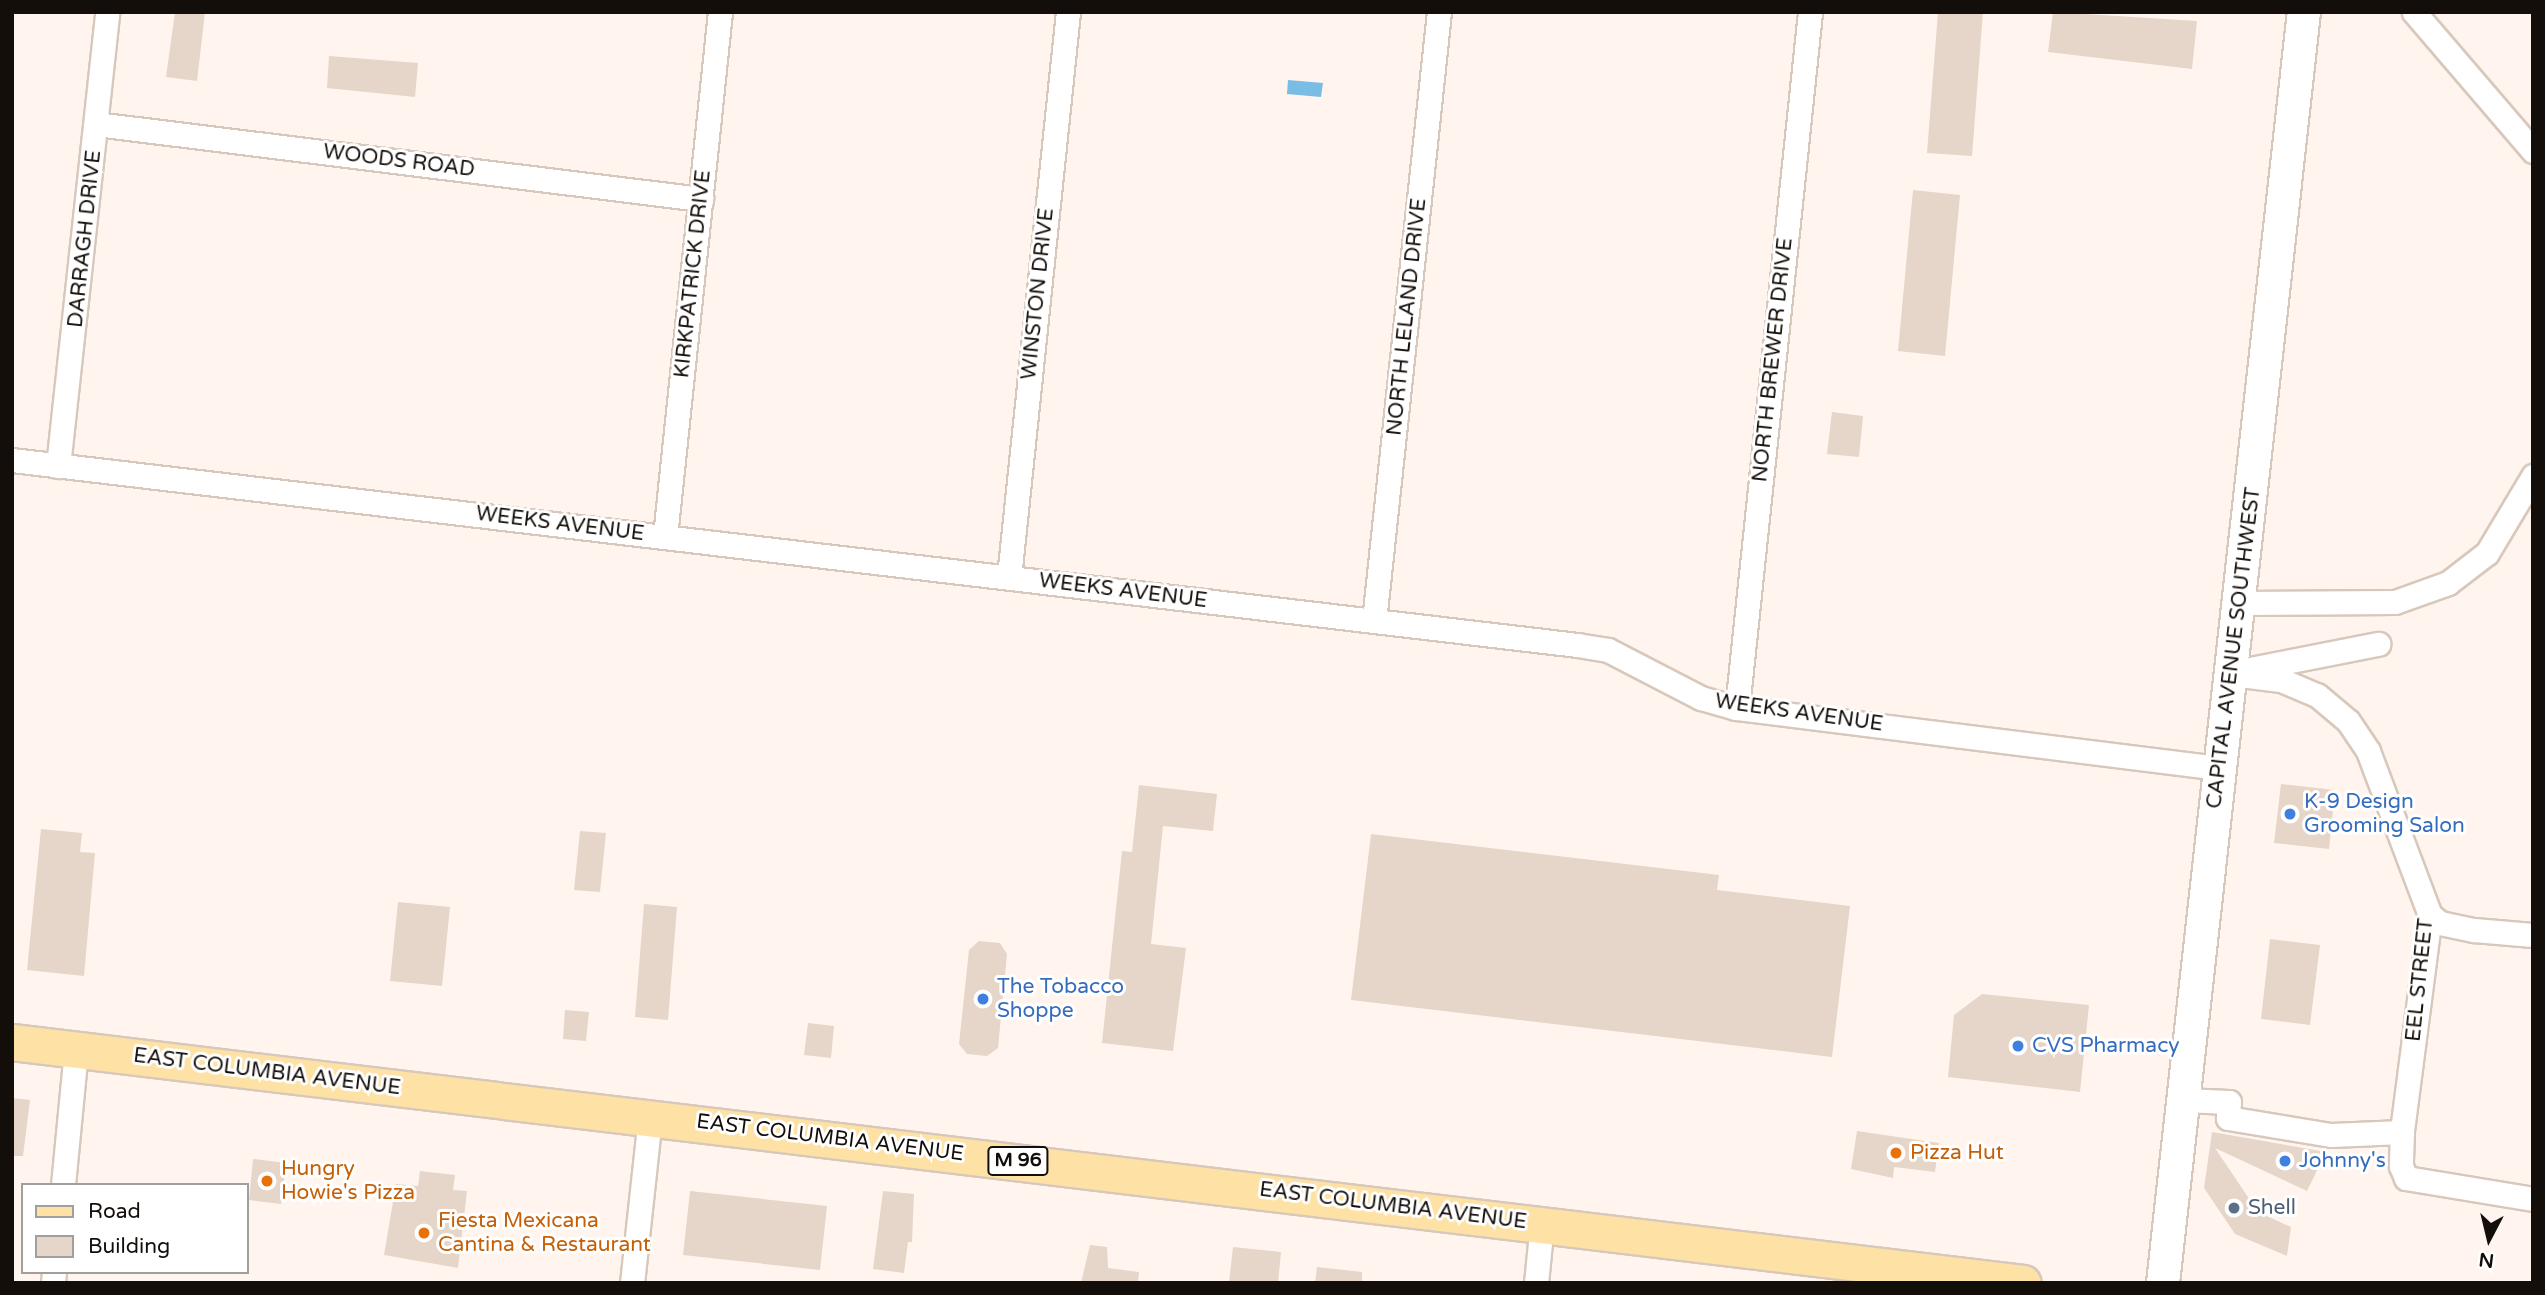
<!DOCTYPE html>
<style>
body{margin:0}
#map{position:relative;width:2545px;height:1295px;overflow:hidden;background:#fff5ee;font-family:"Varela Round",sans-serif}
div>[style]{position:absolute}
.water>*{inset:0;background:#79bce4}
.building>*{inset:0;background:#e6d5c9}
.roads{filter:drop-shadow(2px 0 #d8c8bc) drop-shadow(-2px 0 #d8c8bc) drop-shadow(0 2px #d8c8bc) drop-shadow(0 -2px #d8c8bc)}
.minor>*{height:23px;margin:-11.5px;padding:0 11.5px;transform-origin:11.5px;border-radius:11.5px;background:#fff}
.secondary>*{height:32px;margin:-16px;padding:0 16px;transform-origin:16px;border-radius:16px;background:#fff}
.primary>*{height:35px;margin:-17.5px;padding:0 17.5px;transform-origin:17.5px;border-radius:17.5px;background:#fee1a4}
.dots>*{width:19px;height:19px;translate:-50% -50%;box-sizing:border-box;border:4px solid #fff;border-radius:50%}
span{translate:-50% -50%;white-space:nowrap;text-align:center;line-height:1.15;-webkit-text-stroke:6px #fff;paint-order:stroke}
.shield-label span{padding:2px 5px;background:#fff;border:2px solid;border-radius:5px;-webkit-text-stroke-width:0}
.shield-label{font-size:19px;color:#130e0a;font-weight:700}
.street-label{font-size:21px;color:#130e0a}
.shop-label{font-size:21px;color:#366cbe}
.left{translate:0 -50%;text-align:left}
.food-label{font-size:21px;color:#c56008}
.service-label{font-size:21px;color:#4e5e75}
.frame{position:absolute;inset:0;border:14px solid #130e0a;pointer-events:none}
.legend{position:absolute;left:21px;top:1183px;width:228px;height:91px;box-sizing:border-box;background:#fff;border:2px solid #a19f9d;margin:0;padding:9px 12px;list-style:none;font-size:21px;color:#130e0a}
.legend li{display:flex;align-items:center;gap:14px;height:35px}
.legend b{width:35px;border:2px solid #a19f9d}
.north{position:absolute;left:2454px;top:1204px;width:70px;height:70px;-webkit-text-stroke:5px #fff;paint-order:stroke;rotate:187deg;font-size:19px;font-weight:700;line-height:28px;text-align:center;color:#130e0a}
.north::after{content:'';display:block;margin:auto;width:24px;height:32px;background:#130e0a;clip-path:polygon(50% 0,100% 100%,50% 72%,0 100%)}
</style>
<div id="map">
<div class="water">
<div style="clip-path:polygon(1288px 80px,1323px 83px,1321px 97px,1287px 94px)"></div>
</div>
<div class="building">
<div style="clip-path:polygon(175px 12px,205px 12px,197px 81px,166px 77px)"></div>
<div style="clip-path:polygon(1938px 12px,1983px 12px,1972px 156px,1927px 153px)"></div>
<div style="clip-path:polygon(2053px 12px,2197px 21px,2192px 69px,2048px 52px)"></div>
<div style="clip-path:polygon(329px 56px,418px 63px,415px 97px,327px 88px)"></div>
<div style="clip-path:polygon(1913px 190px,1960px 195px,1945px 356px,1898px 351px)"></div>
<div style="clip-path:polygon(1832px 412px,1863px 416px,1859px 457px,1827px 454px)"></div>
<div style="clip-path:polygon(2281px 784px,2335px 790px,2329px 849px,2274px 843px)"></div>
<div style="clip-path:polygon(1139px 785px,1217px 794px,1213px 831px,1163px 826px,1151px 944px,1186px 948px,1173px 1051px,1102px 1043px,1122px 851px,1132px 852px)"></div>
<div style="clip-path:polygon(41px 829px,82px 833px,80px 852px,95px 853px,84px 976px,27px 970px)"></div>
<div style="clip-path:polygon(580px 831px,606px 833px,600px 892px,574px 890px)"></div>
<div style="clip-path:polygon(1371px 834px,1719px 875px,1717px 890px,1850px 906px,1832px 1057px,1351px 1000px)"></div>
<div style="clip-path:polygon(398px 902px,450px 907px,442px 986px,390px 981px)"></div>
<div style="clip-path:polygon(644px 904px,677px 907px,668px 1020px,635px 1017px)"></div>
<div style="clip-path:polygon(2270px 939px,2320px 945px,2310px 1025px,2261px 1019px)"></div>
<div style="clip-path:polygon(979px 941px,1000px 943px,1007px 954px,998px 1048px,987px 1056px,967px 1054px,959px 1044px,969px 950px)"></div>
<div style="clip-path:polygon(1982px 994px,2089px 1005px,2080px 1092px,1948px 1077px,1954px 1015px)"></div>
<div style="clip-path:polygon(565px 1010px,589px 1012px,586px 1041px,563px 1039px)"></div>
<div style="clip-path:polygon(808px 1023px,834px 1026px,831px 1058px,804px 1055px)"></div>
<div style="clip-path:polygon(12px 1098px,30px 1100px,23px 1156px,12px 1156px)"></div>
<div style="clip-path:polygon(1857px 1131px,1939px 1143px,1935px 1172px,1894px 1167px,1893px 1178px,1851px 1169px)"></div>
<div style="clip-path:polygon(2212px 1132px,2326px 1152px,2307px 1191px,2215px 1148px,2258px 1212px,2291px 1227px,2287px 1256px,2235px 1234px,2204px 1188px)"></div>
<div style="clip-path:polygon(253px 1159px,286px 1163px,281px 1204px,249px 1200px)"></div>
<div style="clip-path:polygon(420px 1171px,455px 1175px,453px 1190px,467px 1191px,458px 1268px,384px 1255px,396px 1184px,418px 1186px)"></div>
<div style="clip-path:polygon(690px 1191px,827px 1206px,820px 1270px,683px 1255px)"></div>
<div style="clip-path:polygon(883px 1191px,914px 1194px,912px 1242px,908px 1242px,904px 1273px,873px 1269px)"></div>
<div style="clip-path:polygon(1090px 1245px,1107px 1247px,1108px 1268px,1139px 1272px,1138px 1283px,1081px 1283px)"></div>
<div style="clip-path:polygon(1233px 1247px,1281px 1252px,1278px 1283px,1229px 1283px)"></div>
<div style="clip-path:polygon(1317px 1267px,1362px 1272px,1362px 1283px,1315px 1283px)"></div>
</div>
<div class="roads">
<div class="minor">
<div style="left:2414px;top:12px;width:183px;rotate:49.4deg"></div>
<div style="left:96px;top:124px;width:610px;rotate:7.07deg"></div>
<div style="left:12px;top:460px;width:1576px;rotate:6.74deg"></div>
<div style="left:1577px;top:645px;width:31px;rotate:9deg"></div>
<div style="left:1608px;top:650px;width:105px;rotate:27.3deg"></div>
<div style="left:1701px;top:698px;width:37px;rotate:16deg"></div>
<div style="left:1737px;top:708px;width:487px;rotate:7.1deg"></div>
<div style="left:58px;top:466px;width:457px;rotate:-83.8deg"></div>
<div style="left:665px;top:536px;width:527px;rotate:-84.01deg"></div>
<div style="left:1009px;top:577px;width:568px;rotate:-84.04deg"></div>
<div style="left:2240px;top:603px;width:155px;rotate:-0.4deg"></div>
<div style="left:2395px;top:602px;width:56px;rotate:-19.7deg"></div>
<div style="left:2448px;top:583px;width:49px;rotate:-37.6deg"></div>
<div style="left:2487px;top:553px;width:90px;rotate:-59.1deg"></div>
<div style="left:1374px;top:621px;width:612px;rotate:-83.91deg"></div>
<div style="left:2245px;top:670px;width:136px;rotate:-11.1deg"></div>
<div style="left:2232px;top:674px;width:49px;rotate:7deg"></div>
<div style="left:2281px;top:680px;width:39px;rotate:23deg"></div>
<div style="left:2317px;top:695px;width:40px;rotate:40deg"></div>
<div style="left:2348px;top:721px;width:36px;rotate:56deg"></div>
<div style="left:2368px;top:751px;width:175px;rotate:69.3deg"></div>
<div style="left:2430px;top:915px;width:219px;rotate:97.4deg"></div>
<div style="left:2402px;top:1132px;width:34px;rotate:92deg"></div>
<div style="left:2401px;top:1166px;width:13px;rotate:67deg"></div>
<div style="left:2406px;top:1178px;width:129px;rotate:9.4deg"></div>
<div style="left:1737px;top:708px;width:700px;rotate:-84.01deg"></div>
<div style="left:2430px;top:915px;width:13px;rotate:39deg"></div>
<div style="left:2440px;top:923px;width:35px;rotate:12deg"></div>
<div style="left:2474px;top:930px;width:59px;rotate:4.8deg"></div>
<div style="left:2183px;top:1100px;width:46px;rotate:2.5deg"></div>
<div style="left:2229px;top:1102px;width:16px;rotate:94deg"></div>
<div style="left:2228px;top:1118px;width:104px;rotate:9.4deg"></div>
<div style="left:2331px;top:1135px;width:71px;rotate:-2.4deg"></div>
<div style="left:63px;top:1185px;width:136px;rotate:-84.5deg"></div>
<div style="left:53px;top:1283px;width:11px;rotate:-85deg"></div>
<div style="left:632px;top:1283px;width:168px;rotate:-83.8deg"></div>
<div style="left:1536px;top:1283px;width:60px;rotate:-84.3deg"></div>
</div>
<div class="secondary">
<div style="left:2163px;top:1283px;width:1279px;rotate:-83.67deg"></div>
</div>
<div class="primary">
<div style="left:12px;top:1042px;width:2025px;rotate:6.83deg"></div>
</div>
</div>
<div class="dots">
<div style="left:2290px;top:814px;background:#3f7fe0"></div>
<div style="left:983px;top:999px;background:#3f7fe0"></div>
<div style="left:2018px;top:1046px;background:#3f7fe0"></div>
<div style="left:1896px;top:1153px;background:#e8710a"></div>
<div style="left:2285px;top:1161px;background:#3f7fe0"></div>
<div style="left:267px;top:1181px;background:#e8710a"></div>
<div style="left:2234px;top:1208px;background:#5c6f8a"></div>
<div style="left:424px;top:1233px;background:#e8710a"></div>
</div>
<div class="shield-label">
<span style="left:1018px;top:1161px">M 96</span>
</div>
<div class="street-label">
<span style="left:399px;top:161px;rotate:7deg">WOODS ROAD</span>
<span style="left:85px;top:239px;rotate:-84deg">DARRAGH DRIVE</span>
<span style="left:693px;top:274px;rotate:-84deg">KIRKPATRICK DRIVE</span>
<span style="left:1038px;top:294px;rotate:-84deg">WINSTON DRIVE</span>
<span style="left:1407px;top:317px;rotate:-84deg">NORTH LELAND DRIVE</span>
<span style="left:1773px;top:360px;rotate:-84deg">NORTH BREWER DRIVE</span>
<span style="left:560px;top:524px;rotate:7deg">WEEKS AVENUE</span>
<span style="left:1123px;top:591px;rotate:7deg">WEEKS AVENUE</span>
<span style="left:2234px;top:648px;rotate:-83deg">CAPITAL AVENUE SOUTHWEST</span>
<span style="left:1799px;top:713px;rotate:8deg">WEEKS AVENUE</span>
<span style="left:2420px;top:980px;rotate:-84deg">EEL STREET</span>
<span style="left:267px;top:1072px;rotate:7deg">EAST COLUMBIA AVENUE</span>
<span style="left:830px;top:1138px;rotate:7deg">EAST COLUMBIA AVENUE</span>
<span style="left:1393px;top:1206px;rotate:7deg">EAST COLUMBIA AVENUE</span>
</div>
<div class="shop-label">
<span class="left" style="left:2304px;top:814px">K-9 Design<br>Grooming Salon</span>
<span class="left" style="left:997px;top:999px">The Tobacco<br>Shoppe</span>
<span class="left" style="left:2032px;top:1046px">CVS Pharmacy</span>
<span class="left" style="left:2299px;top:1161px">Johnny's</span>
</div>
<div class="food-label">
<span class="left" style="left:1910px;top:1153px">Pizza Hut</span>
<span class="left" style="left:281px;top:1181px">Hungry<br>Howie's Pizza</span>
<span class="left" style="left:438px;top:1233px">Fiesta Mexicana<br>Cantina &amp; Restaurant</span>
</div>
<div class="service-label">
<span class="left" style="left:2248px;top:1208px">Shell</span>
</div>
<div class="frame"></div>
<ul class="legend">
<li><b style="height:9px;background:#fee1a4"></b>Road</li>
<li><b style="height:19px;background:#e6d5c9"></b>Building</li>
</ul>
<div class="north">N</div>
</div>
